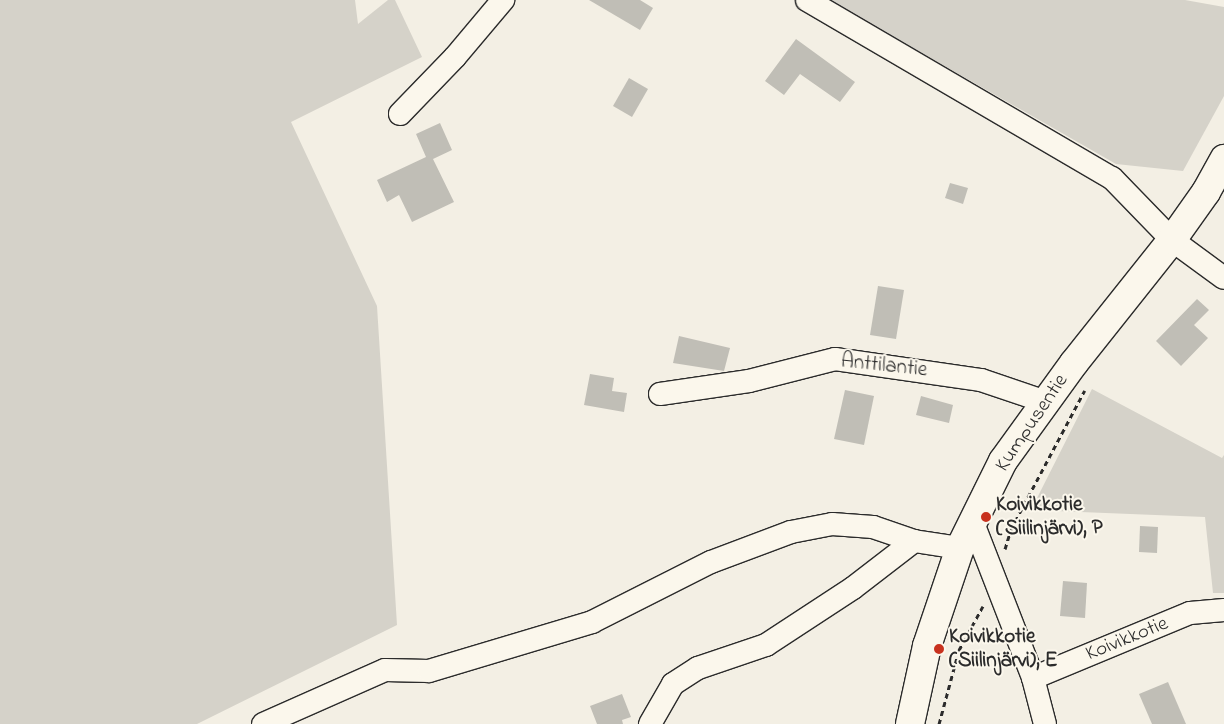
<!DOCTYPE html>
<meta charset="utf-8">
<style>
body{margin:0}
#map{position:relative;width:1224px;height:724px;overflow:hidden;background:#f3efe4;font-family:"Indie Flower",sans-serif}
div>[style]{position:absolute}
.green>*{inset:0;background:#d5d2c9}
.building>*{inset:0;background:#c0beb6}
.path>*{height:3px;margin-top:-1.5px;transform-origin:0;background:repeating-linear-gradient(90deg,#2b2b2b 0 5px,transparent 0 9px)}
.roads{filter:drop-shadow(1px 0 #2b2b2b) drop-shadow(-1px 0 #2b2b2b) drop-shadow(0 1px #2b2b2b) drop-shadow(0 -1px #2b2b2b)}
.street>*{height:22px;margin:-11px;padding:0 11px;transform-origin:11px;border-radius:11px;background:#fbf7ec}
.secondary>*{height:28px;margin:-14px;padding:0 14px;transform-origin:14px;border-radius:14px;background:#fbf7ec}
.dots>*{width:14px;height:14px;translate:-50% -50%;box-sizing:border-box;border:2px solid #fbf7ec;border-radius:50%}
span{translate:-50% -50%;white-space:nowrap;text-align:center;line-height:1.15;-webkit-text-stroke:4px #fbf7ec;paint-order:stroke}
.street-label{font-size:21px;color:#2b2b2b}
.poi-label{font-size:21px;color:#2b2b2b;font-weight:700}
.left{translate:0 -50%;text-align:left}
</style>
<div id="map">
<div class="green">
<div style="clip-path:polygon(0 0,355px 0,358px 24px,388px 0,395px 0,422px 57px,291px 122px,377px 306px,397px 625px,197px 724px,0 724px)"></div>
<div style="clip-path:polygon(829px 0,1185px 0,1224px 7px,1224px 96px,1183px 171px,1116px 164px)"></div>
<div style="clip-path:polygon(1092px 389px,1222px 458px,1224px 455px,1224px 593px,1213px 593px,1205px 517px,1031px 510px)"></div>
</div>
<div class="building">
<div style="clip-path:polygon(589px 0,640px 0,653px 8px,640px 30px)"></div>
<div style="clip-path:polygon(796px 39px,855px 82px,840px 102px,800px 74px,784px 95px,765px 81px)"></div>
<div style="clip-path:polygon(629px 78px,648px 89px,632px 117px,613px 106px)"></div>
<div style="clip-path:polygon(440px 123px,452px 150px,433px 159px,454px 202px,412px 222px,399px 195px,387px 202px,377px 180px,426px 157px,416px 134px)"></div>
<div style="clip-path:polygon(950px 183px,968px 188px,963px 204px,945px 198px)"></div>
<div style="clip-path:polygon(878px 286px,904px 290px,896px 339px,870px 335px)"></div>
<div style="clip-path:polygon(1197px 299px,1209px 310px,1194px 325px,1208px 338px,1181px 366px,1156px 341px)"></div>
<div style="clip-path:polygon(679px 336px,730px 348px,724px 371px,673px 363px)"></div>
<div style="clip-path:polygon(590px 374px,614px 378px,612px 391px,627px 393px,624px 412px,584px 405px)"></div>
<div style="clip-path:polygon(845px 390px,874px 396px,864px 445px,834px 439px)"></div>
<div style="clip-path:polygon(921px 396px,953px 405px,949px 423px,916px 415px)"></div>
<div style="clip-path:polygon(1140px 526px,1158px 527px,1157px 553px,1139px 552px)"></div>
<div style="clip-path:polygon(1063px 581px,1087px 583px,1085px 618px,1060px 616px)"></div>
<div style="clip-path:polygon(1168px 682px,1186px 724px,1152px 724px,1139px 694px)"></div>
<div style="clip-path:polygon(622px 694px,631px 717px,622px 720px,623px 724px,597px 724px,590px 706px)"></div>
</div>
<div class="path">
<div style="left:1005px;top:549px;width:21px;rotate:-73deg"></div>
<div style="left:1011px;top:529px;width:157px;rotate:-62deg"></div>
<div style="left:939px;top:724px;width:77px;rotate:-74.9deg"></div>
<div style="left:959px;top:650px;width:50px;rotate:-61.4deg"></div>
</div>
<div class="roads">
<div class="street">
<div style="left:807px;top:0;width:353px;rotate:30.3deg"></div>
<div style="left:1112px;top:178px;width:86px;rotate:45.9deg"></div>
<div style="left:1172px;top:240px;width:64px;rotate:36.2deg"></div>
<div style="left:400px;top:114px;width:79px;rotate:-46deg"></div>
<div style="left:455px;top:57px;width:75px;rotate:-49.9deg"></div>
<div style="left:660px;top:394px;width:90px;rotate:-8.3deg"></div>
<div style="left:749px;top:381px;width:89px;rotate:-14.3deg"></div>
<div style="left:835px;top:359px;width:148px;rotate:8.2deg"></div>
<div style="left:981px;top:380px;width:69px;rotate:18.7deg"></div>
<div style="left:973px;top:523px;width:166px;rotate:68.8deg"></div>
<div style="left:1033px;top:678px;width:48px;rotate:75.4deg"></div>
<div style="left:1033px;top:678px;width:170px;rotate:-22.5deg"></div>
<div style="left:1190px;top:613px;width:34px;rotate:-5deg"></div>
<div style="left:263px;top:724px;width:133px;rotate:-23.9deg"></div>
<div style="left:385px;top:670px;width:44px;rotate:1.3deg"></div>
<div style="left:429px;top:671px;width:170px;rotate:-16.7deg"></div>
<div style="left:592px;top:622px;width:133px;rotate:-26.8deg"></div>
<div style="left:711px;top:562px;width:85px;rotate:-20.6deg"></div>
<div style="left:791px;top:532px;width:42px;rotate:-11deg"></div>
<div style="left:832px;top:524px;width:41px;rotate:4.2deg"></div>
<div style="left:873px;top:527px;width:43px;rotate:18.9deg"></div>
<div style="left:914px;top:541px;width:47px;rotate:8.7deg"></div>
<div style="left:650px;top:724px;width:46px;rotate:-60.1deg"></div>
<div style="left:673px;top:684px;width:30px;rotate:-33deg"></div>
<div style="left:698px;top:668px;width:72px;rotate:-18.7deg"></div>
<div style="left:766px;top:645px;width:104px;rotate:-33.2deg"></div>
<div style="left:853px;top:588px;width:77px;rotate:-37.6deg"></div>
</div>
<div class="secondary">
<div style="left:910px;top:724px;width:80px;rotate:-77.7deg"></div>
<div style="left:927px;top:646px;width:103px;rotate:-71.4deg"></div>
<div style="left:960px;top:548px;width:97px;rotate:-63.7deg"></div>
<div style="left:1003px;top:461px;width:121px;rotate:-54.1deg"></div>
<div style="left:1074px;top:363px;width:157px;rotate:-51.5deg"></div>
<div style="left:1172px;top:240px;width:59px;rotate:-54.7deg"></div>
<div style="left:1206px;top:192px;width:38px;rotate:-61deg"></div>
</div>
</div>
<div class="dots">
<div style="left:986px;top:517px;background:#c8321e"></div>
<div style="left:939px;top:649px;background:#c8321e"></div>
</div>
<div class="street-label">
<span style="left:884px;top:366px;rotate:6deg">Anttilantie</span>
<span style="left:1032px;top:423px;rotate:-56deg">Kumpusentie</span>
<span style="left:1127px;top:639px;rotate:-22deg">Koivikkotie</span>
</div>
<div class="poi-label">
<span class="left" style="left:996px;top:517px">Koivikkotie<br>(Siilinjärvi), P</span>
<span class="left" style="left:949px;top:649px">Koivikkotie<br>(Siilinjärvi), E</span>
</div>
</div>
